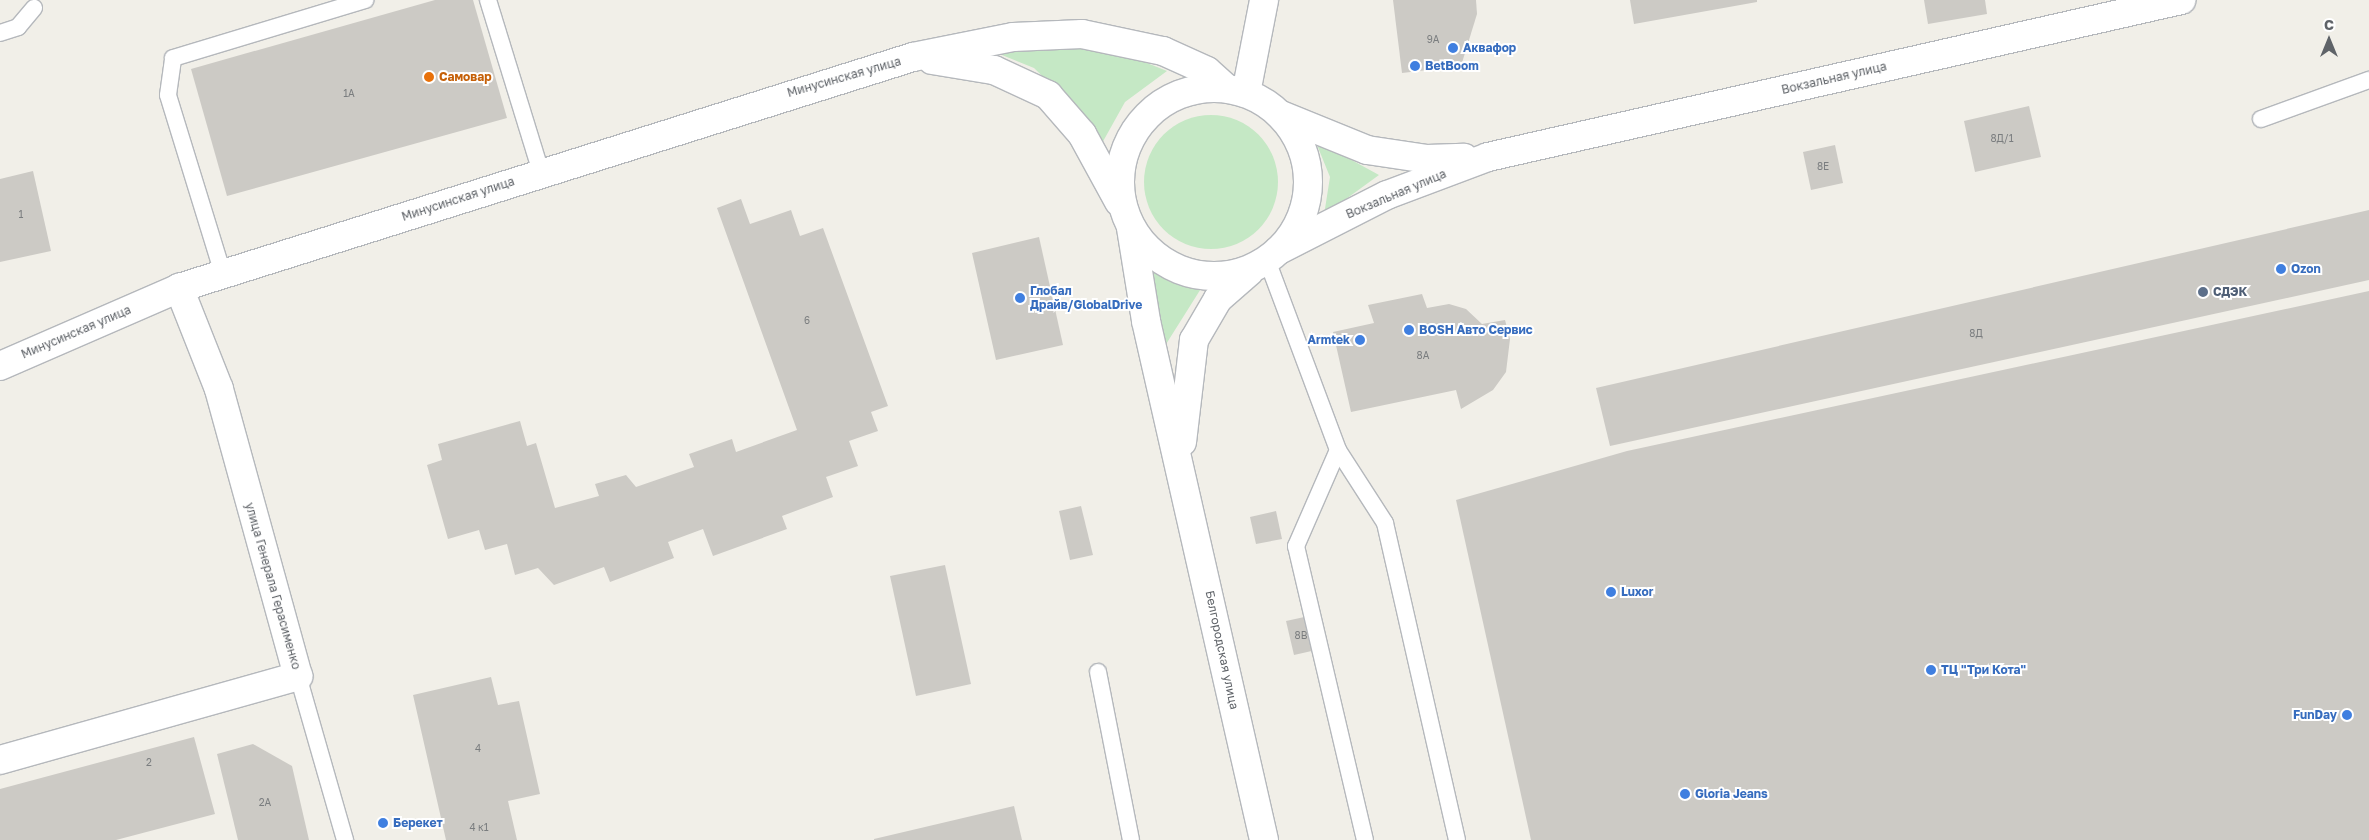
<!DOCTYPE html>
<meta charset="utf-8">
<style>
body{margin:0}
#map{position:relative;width:2369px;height:840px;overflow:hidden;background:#f1efe8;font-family:"Golos Text",sans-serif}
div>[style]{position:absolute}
.green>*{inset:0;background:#c5e8c5}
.round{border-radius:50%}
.building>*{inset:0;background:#cccac5}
.roads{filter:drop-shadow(1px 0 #b5b8bc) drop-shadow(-1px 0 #b5b8bc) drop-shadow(0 1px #b5b8bc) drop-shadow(0 -1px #b5b8bc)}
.service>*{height:16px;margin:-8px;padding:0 8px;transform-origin:8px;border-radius:8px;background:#fff}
.minor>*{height:28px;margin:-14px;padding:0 14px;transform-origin:14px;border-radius:14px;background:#fff}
.secondary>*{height:28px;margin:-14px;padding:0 14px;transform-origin:14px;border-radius:14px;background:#fff}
.secondary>.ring{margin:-14px;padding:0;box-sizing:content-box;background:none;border:28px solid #fff;border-radius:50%}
.dots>*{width:14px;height:14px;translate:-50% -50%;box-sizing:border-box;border:2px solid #fff;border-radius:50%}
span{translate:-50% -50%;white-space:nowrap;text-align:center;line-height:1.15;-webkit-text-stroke:4px #fff;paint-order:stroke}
.number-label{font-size:10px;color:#7a7d7f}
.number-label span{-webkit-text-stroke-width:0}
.shop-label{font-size:12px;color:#366cbe;font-weight:700}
.left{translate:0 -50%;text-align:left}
.right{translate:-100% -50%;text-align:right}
.food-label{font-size:12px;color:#c56008;font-weight:700}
.street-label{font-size:12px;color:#5f6368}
.service-label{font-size:12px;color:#4e5e75;font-weight:700}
.north{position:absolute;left:2304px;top:15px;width:50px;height:50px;-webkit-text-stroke:4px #fff;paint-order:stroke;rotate:0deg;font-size:14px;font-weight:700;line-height:20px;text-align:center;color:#5f6368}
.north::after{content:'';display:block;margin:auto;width:18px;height:22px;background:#5f6368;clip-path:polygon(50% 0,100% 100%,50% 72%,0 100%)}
</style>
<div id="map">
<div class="green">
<div style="clip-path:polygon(1037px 43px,1107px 47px,1167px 71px,1125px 102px,1101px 145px,1078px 111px,1034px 68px,992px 51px)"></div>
<div class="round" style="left:1144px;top:115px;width:134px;height:134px"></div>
<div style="clip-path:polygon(1315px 140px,1379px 175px,1324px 215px,1330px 177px)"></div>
<div style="clip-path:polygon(1142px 259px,1170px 282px,1202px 287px,1163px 349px)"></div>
</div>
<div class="building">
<div style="clip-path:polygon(435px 0,473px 0,507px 118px,227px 196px,191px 69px)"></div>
<div style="clip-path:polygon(1393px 0,1476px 0,1477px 14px,1461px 66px,1402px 73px)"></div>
<div style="clip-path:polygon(1630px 0,1757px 0,1757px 2px,1634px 24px)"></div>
<div style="clip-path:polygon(1924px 0,1985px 0,1987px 14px,1928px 24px)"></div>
<div style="clip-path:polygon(2029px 106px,2041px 157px,1975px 172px,1964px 121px)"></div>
<div style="clip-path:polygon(1835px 145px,1843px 183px,1811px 190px,1803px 152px)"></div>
<div style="clip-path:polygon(33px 171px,51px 251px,0 262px,0 179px)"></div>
<div style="clip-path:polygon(741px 199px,750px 224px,791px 210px,800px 236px,823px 228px,888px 406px,871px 412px,878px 431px,849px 441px,858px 466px,826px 477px,833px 497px,782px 516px,787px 529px,713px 556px,703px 529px,668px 542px,674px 558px,610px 582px,604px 567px,554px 585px,538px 568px,515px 575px,507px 544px,485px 550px,479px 530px,448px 539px,427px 465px,442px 460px,438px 444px,520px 421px,527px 446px,536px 443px,555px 508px,599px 496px,595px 484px,626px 475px,636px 487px,694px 467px,689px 454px,732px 439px,736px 452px,797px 430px,717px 208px)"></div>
<div style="clip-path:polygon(2369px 210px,2369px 280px,1610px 446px,1596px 388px)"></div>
<div style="clip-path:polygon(1039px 237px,1063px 345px,996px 360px,972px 253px)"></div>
<div style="clip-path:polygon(2369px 291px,2369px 840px,1531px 840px,1456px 500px,1627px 451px)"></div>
<div style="clip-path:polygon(1422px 294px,1427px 308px,1449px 304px,1466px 309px,1482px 324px,1505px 320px,1510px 339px,1506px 372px,1493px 390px,1461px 409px,1456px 390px,1351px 412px,1333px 332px,1374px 323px,1368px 305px)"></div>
<div style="clip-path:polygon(1081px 506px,1093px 555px,1070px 560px,1059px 511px)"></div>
<div style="clip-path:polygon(1276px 511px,1282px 539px,1256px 544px,1250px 517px)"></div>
<div style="clip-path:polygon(945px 565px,971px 684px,916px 696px,890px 576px)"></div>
<div style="clip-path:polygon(1309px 616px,1316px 650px,1294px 655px,1286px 621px)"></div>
<div style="clip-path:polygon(491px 677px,498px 705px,519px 701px,540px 794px,508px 801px,517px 840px,446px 840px,413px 695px)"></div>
<div style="clip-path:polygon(194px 737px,215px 814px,116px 840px,0 840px,0 789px)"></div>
<div style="clip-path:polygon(253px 744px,292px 766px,309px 840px,238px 840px,217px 754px)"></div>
<div style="clip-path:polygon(1014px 806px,1022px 840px,874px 840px,874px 839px)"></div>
</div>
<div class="roads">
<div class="service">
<div style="left:488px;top:0;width:180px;rotate:72.9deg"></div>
<div style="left:0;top:33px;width:19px;rotate:-18deg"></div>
<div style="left:18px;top:27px;width:25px;rotate:-50deg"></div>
<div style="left:2261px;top:119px;width:115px;rotate:-19.9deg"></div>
<div style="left:1267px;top:260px;width:203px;rotate:69.5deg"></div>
<div style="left:1338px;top:450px;width:105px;rotate:113.6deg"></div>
<div style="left:1296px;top:546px;width:302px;rotate:76.8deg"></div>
<div style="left:223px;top:274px;width:187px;rotate:-107.1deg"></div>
<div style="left:168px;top:95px;width:37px;rotate:-82deg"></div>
<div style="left:173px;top:58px;width:201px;rotate:-16.8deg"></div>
<div style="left:1338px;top:450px;width:87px;rotate:57.2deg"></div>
<div style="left:1385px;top:523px;width:325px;rotate:77.2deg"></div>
<div style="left:1098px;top:672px;width:171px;rotate:78.9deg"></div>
<div style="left:298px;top:676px;width:171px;rotate:74deg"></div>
</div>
<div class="minor">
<div style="left:1246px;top:93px;width:95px;rotate:-79deg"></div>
<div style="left:0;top:760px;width:310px;rotate:-15.7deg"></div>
<div style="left:298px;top:676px;width:298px;rotate:-105.4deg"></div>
<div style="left:219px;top:389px;width:109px;rotate:-111.6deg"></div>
</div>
<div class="secondary">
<div style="left:932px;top:60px;width:63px;rotate:9.2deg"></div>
<div style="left:994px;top:70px;width:60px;rotate:24.8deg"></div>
<div style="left:1048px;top:95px;width:52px;rotate:48.9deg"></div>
<div style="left:1082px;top:134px;width:77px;rotate:61.4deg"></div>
<div class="ring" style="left:1120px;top:88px;width:160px;height:160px"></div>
<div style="left:1281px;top:115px;width:93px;rotate:22.1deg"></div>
<div style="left:1367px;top:150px;width:61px;rotate:8.5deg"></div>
<div style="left:1427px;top:159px;width:37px;rotate:-2deg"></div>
<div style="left:1131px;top:228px;width:94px;rotate:80.8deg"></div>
<div style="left:1146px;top:321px;width:532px;rotate:77.19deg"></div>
<div style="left:1279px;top:250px;width:121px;rotate:-27deg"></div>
<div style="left:1387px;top:195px;width:108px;rotate:-20.6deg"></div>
<div style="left:1488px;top:157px;width:711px;rotate:-12.76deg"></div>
<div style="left:0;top:366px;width:195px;rotate:-23.5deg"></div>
<div style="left:179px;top:288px;width:769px;rotate:-17.47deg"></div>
<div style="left:913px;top:57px;width:102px;rotate:-11.3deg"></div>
<div style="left:1013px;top:37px;width:69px;rotate:-2.5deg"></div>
<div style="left:1082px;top:34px;width:83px;rotate:11.9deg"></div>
<div style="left:1163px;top:51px;width:48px;rotate:24.4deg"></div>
<div style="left:1207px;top:71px;width:25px;rotate:42deg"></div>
<div style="left:1182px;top:442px;width:103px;rotate:-83.3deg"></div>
<div style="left:1194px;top:340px;width:48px;rotate:-59.7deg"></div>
<div style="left:1218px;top:299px;width:41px;rotate:-41.1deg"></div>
</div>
</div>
<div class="dots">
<div style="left:1453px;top:48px;background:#3f7fe0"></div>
<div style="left:1415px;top:66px;background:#3f7fe0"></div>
<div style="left:429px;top:77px;background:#e8710a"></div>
<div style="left:2281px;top:269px;background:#3f7fe0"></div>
<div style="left:2203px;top:292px;background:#5c6f8a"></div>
<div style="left:1020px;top:298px;background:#3f7fe0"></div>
<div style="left:1409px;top:330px;background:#3f7fe0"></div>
<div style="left:1360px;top:340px;background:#3f7fe0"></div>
<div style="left:1611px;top:592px;background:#3f7fe0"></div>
<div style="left:1931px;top:670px;background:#3f7fe0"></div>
<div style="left:2347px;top:715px;background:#3f7fe0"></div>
<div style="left:1685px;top:794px;background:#3f7fe0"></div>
<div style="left:383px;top:823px;background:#3f7fe0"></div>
</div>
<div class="number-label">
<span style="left:1433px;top:40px">9А</span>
<span style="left:349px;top:94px">1А</span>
<span style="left:2002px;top:139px">8Д/1</span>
<span style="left:1823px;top:167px">8Е</span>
<span style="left:21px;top:215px">1</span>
<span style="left:807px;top:321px">6</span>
<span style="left:1976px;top:334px">8Д</span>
<span style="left:1423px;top:356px">8А</span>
<span style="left:1301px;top:636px">8В</span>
<span style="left:478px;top:749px">4</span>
<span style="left:149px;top:763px">2</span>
<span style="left:265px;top:803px">2А</span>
<span style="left:479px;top:828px">4 к1</span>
</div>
<div class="shop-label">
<span class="left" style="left:1463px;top:48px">Аквафор</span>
<span class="left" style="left:1425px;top:66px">BetBoom</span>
<span class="left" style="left:2291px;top:269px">Ozon</span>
<span class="left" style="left:1030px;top:298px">Глобал<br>Драйв/GlobalDrive</span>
<span class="left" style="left:1419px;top:330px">BOSH Авто Сервис</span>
<span class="right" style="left:1350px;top:340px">Armtek</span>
<span class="left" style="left:1621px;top:592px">Luxor</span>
<span class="left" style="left:1941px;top:670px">ТЦ "Три Кота"</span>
<span class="right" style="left:2337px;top:715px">FunDay</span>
<span class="left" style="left:1695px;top:794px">Gloria Jeans</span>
<span class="left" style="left:393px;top:823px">Берекет</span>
</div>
<div class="food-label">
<span class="left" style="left:439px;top:77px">Самовар</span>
</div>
<div class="street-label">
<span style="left:844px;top:77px;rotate:-16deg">Минусинская улица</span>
<span style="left:1834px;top:78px;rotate:-13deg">Вокзальная улица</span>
<span style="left:1396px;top:194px;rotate:-23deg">Вокзальная улица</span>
<span style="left:458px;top:199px;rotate:-18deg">Минусинская улица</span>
<span style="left:76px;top:332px;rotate:-23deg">Минусинская улица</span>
<span style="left:273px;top:586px;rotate:74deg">улица Генерала Герасименко</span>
<span style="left:1222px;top:650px;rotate:78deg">Белгородская улица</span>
</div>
<div class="service-label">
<span class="left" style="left:2213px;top:292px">СДЭК</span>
</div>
<div class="north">С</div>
</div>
